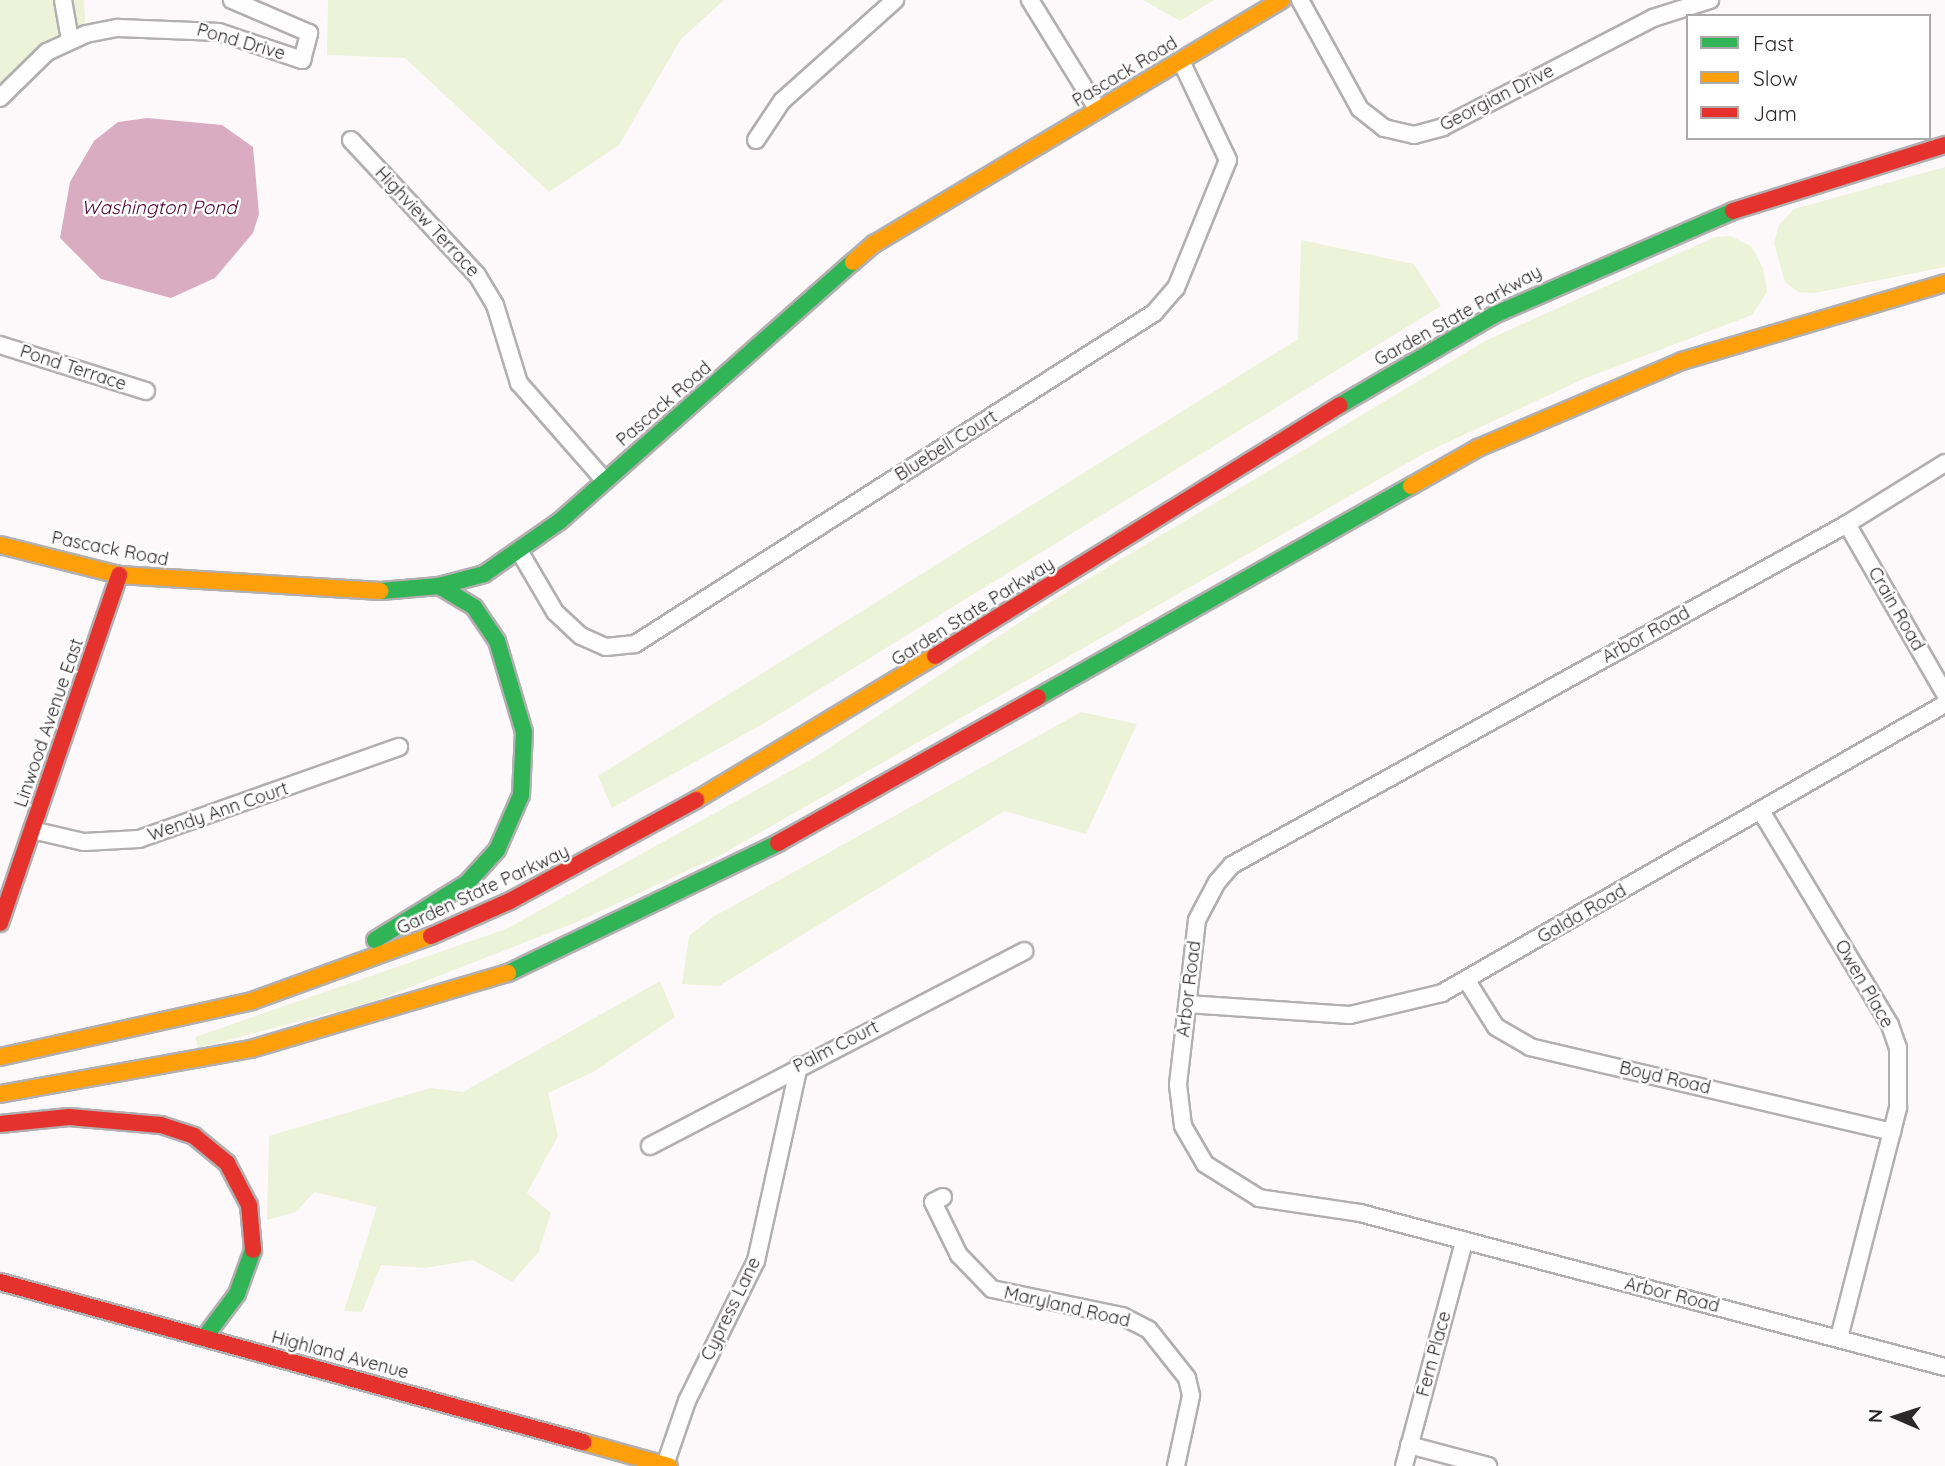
<!DOCTYPE html>
<style>
body{margin:0}
#map{position:relative;width:1945px;height:1466px;overflow:hidden;background:#fdf9fb;font-family:Quicksand,sans-serif}
div>[style]{position:absolute}
.green>*{inset:0;background:#ecf3d8}
.water>*{inset:0;background:#d9acc2}
.roads{filter:drop-shadow(2px 0 #b2afb0) drop-shadow(-2px 0 #b2afb0) drop-shadow(0 2px #b2afb0) drop-shadow(0 -2px #b2afb0)}
.street>*{height:16px;margin:-8px;padding:0 8px;transform-origin:8px;border-radius:8px;background:#fffefe}
.fast>*{height:16px;margin:-8px;padding:0 8px;transform-origin:8px;border-radius:8px;background:#30b455}
.slow>*{height:16px;margin:-8px;padding:0 8px;transform-origin:8px;border-radius:8px;background:#ff9f0a}
.jam>*{height:16px;margin:-8px;padding:0 8px;transform-origin:8px;border-radius:8px;background:#e5322d}
span{translate:-50% -50%;white-space:nowrap;text-align:center;line-height:1.15;-webkit-text-stroke:5px #fff;paint-order:stroke}
.street-label{font-size:18px;color:#2c282a}
.water-label{font-size:19px;color:#4e0334;font-style:italic}
.legend{position:absolute;left:1686px;top:14px;width:245px;height:126px;box-sizing:border-box;background:#fff;border:2px solid #aba9aa;margin:0;padding:9px 12px;list-style:none;font-size:21px;color:#2c282a}
.legend li{display:flex;align-items:center;gap:14px;height:35px}
.legend b{width:35px;border:2px solid #aba9aa}
.north{position:absolute;left:1861px;top:1382px;width:70px;height:70px;-webkit-text-stroke:5px #fff;paint-order:stroke;rotate:273deg;font-size:19px;font-weight:700;line-height:28px;text-align:center;color:#2c282a}
.north::after{content:'';display:block;margin:auto;width:24px;height:32px;background:#2c282a;clip-path:polygon(50% 0,100% 100%,50% 72%,0 100%)}
</style>
<div id="map">
<div class="green">
<div style="clip-path:polygon(0 0,84px 0,86px 34px,9px 85px,0 82px)"></div>
<div style="clip-path:polygon(328px 0,724px 0,681px 39px,619px 145px,549px 192px,405px 58px,327px 55px)"></div>
<div style="clip-path:polygon(1143px 0,1214px 0,1180px 21px)"></div>
<div style="clip-path:polygon(1945px 167px,1945px 267px,1815px 293px,1798px 292px,1785px 282px,1774px 243px,1779px 225px,1794px 209px)"></div>
<div style="clip-path:polygon(1730px 236px,1751px 246px,1763px 268px,1767px 292px,1752px 315px,1583px 379px,1425px 453px,719px 856px,577px 922px,372px 1002px,198px 1048px,195px 1037px,506px 929px,812px 759px,1063px 594px,1485px 341px,1715px 237px)"></div>
<div style="clip-path:polygon(1301px 240px,1414px 264px,1441px 306px,761px 725px,612px 808px,598px 776px,1298px 339px)"></div>
<div style="clip-path:polygon(1081px 712px,1137px 724px,1086px 834px,1004px 811px,719px 986px,682px 984px,689px 936px,713px 917px)"></div>
<div style="clip-path:polygon(660px 981px,675px 1017px,595px 1071px,548px 1093px,558px 1136px,527px 1193px,551px 1213px,538px 1253px,512px 1282px,473px 1260px,425px 1268px,381px 1265px,362px 1312px,344px 1311px,377px 1207px,314px 1192px,296px 1212px,267px 1220px,269px 1136px,430px 1088px,463px 1092px)"></div>
</div>
<div class="water">
<div style="clip-path:polygon(147px 118px,222px 125px,253px 147px,259px 214px,253px 233px,215px 278px,171px 298px,101px 279px,60px 238px,70px 182px,94px 141px,118px 122px)"></div>
</div>
<div class="roads">
<div class="street">
<div style="left:63px;top:0;width:40px;rotate:80deg"></div>
<div style="left:1030px;top:0;width:129px;rotate:58.3deg"></div>
<div style="left:1300px;top:0;width:124px;rotate:61.2deg"></div>
<div style="left:1360px;top:109px;width:31px;rotate:38deg"></div>
<div style="left:1384px;top:128px;width:31px;rotate:13deg"></div>
<div style="left:1414px;top:135px;width:30px;rotate:-15deg"></div>
<div style="left:1443px;top:127px;width:237px;rotate:-27.4deg"></div>
<div style="left:1653px;top:18px;width:60px;rotate:-17.5deg"></div>
<div style="left:0;top:98px;width:66px;rotate:-44.4deg"></div>
<div style="left:47px;top:52px;width:43px;rotate:-24.8deg"></div>
<div style="left:86px;top:34px;width:33px;rotate:-11deg"></div>
<div style="left:118px;top:28px;width:101px;rotate:2.3deg"></div>
<div style="left:219px;top:32px;width:88px;rotate:18.6deg"></div>
<div style="left:302px;top:60px;width:28px;rotate:-75deg"></div>
<div style="left:309px;top:33px;width:84px;rotate:-156.8deg"></div>
<div style="left:351px;top:140px;width:185px;rotate:47deg"></div>
<div style="left:477px;top:275px;width:35px;rotate:59deg"></div>
<div style="left:495px;top:305px;width:82px;rotate:72.9deg"></div>
<div style="left:519px;top:383px;width:130px;rotate:48.7deg"></div>
<div style="left:756px;top:140px;width:47px;rotate:-56.3deg"></div>
<div style="left:782px;top:101px;width:152px;rotate:-41.8deg"></div>
<div style="left:0;top:345px;width:153px;rotate:17.5deg"></div>
<div style="left:1945px;top:463px;width:115px;rotate:148.1deg"></div>
<div style="left:1847px;top:524px;width:703px;rotate:150.99deg"></div>
<div style="left:1232px;top:865px;width:23px;rotate:131deg"></div>
<div style="left:1217px;top:882px;width:43px;rotate:117.8deg"></div>
<div style="left:1197px;top:920px;width:166px;rotate:96.6deg"></div>
<div style="left:1178px;top:1085px;width:41px;rotate:83deg"></div>
<div style="left:1183px;top:1126px;width:44px;rotate:59.9deg"></div>
<div style="left:1205px;top:1164px;width:64px;rotate:32.2deg"></div>
<div style="left:1259px;top:1198px;width:102px;rotate:8.4deg"></div>
<div style="left:1360px;top:1213px;width:605px;rotate:14.75deg"></div>
<div style="left:1847px;top:524px;width:196px;rotate:60deg"></div>
<div style="left:521px;top:554px;width:67px;rotate:59.6deg"></div>
<div style="left:555px;top:612px;width:35px;rotate:43deg"></div>
<div style="left:581px;top:636px;width:27px;rotate:24deg"></div>
<div style="left:606px;top:647px;width:29px;rotate:-6deg"></div>
<div style="left:635px;top:644px;width:616px;rotate:-32.53deg"></div>
<div style="left:1154px;top:313px;width:33px;rotate:-49deg"></div>
<div style="left:1176px;top:288px;width:138px;rotate:-67.9deg"></div>
<div style="left:1228px;top:160px;width:110px;rotate:-115.4deg"></div>
<div style="left:1761px;top:811px;width:250px;rotate:58.9deg"></div>
<div style="left:1890px;top:1025px;width:24px;rotate:71deg"></div>
<div style="left:1898px;top:1048px;width:60px;rotate:90deg"></div>
<div style="left:1898px;top:1108px;width:237px;rotate:104.4deg"></div>
<div style="left:32px;top:830px;width:53px;rotate:13deg"></div>
<div style="left:84px;top:842px;width:55px;rotate:-3.1deg"></div>
<div style="left:139px;top:839px;width:276px;rotate:-19.5deg"></div>
<div style="left:1467px;top:981px;width:54px;rotate:57.8deg"></div>
<div style="left:1496px;top:1027px;width:39px;rotate:30deg"></div>
<div style="left:1530px;top:1047px;width:372px;rotate:13.2deg"></div>
<div style="left:1187px;top:1004px;width:163px;rotate:3.9deg"></div>
<div style="left:1350px;top:1015px;width:95px;rotate:-13.4deg"></div>
<div style="left:1442px;top:993px;width:580px;rotate:-29.88deg"></div>
<div style="left:650px;top:1146px;width:422px;rotate:-27.5deg"></div>
<div style="left:943px;top:1197px;width:11px;rotate:153deg"></div>
<div style="left:933px;top:1202px;width:59px;rotate:63.9deg"></div>
<div style="left:959px;top:1255px;width:47px;rotate:45.9deg"></div>
<div style="left:992px;top:1289px;width:133px;rotate:11.7deg"></div>
<div style="left:1122px;top:1316px;width:30px;rotate:27deg"></div>
<div style="left:1149px;top:1330px;width:61px;rotate:51.6deg"></div>
<div style="left:1187px;top:1378px;width:18px;rotate:77deg"></div>
<div style="left:1191px;top:1396px;width:72px;rotate:102.1deg"></div>
<div style="left:1409px;top:1445px;width:82px;rotate:14.9deg"></div>
<div style="left:665px;top:1465px;width:68px;rotate:-71deg"></div>
<div style="left:687px;top:1401px;width:156px;rotate:-63.8deg"></div>
<div style="left:756px;top:1261px;width:200px;rotate:-77.6deg"></div>
<div style="left:1404px;top:1466px;width:232px;rotate:-75deg"></div>
</div>
<div class="fast">
<div style="left:1340px;top:405px;width:178px;rotate:-30.3deg"></div>
<div style="left:1494px;top:315px;width:261px;rotate:-23.5deg"></div>
<div style="left:381px;top:591px;width:58px;rotate:-4.9deg"></div>
<div style="left:439px;top:586px;width:47px;rotate:-14.9deg"></div>
<div style="left:484px;top:574px;width:93px;rotate:-34.9deg"></div>
<div style="left:560px;top:521px;width:391px;rotate:-41.5deg"></div>
<div style="left:1038px;top:697px;width:429px;rotate:-29.5deg"></div>
<div style="left:375px;top:940px;width:108px;rotate:-31.8deg"></div>
<div style="left:467px;top:883px;width:45px;rotate:-47.7deg"></div>
<div style="left:497px;top:850px;width:60px;rotate:-66.4deg"></div>
<div style="left:521px;top:795px;width:63px;rotate:-87.3deg"></div>
<div style="left:524px;top:732px;width:95px;rotate:-106.5deg"></div>
<div style="left:497px;top:641px;width:41px;rotate:-124.1deg"></div>
<div style="left:474px;top:607px;width:41px;rotate:-149deg"></div>
<div style="left:508px;top:973px;width:300px;rotate:-25.7deg"></div>
<div style="left:204px;top:1338px;width:55px;rotate:-53.1deg"></div>
<div style="left:237px;top:1294px;width:47px;rotate:-70deg"></div>
</div>
<div class="slow">
<div style="left:853px;top:262px;width:28px;rotate:-41deg"></div>
<div style="left:874px;top:244px;width:475px;rotate:-30.9deg"></div>
<div style="left:1411px;top:486px;width:77px;rotate:-29.6deg"></div>
<div style="left:1478px;top:448px;width:222px;rotate:-23.1deg"></div>
<div style="left:1682px;top:361px;width:274px;rotate:-16.5deg"></div>
<div style="left:0;top:545px;width:123px;rotate:14.1deg"></div>
<div style="left:119px;top:575px;width:262px;rotate:3.5deg"></div>
<div style="left:696px;top:800px;width:279px;rotate:-31.1deg"></div>
<div style="left:0;top:1057px;width:258px;rotate:-12.5deg"></div>
<div style="left:252px;top:1001px;width:190px;rotate:-20deg"></div>
<div style="left:0;top:1094px;width:255px;rotate:-10.2deg"></div>
<div style="left:251px;top:1049px;width:268px;rotate:-16.5deg"></div>
<div style="left:583px;top:1442px;width:89px;rotate:15.6deg"></div>
</div>
<div class="jam">
<div style="left:1733px;top:211px;width:222px;rotate:-17.3deg"></div>
<div style="left:935px;top:656px;width:476px;rotate:-31.8deg"></div>
<div style="left:778px;top:843px;width:298px;rotate:-29.3deg"></div>
<div style="left:0;top:923px;width:368px;rotate:-71.1deg"></div>
<div style="left:431px;top:936px;width:86px;rotate:-23.9deg"></div>
<div style="left:510px;top:901px;width:212px;rotate:-28.5deg"></div>
<div style="left:0;top:1124px;width:69px;rotate:-5.8deg"></div>
<div style="left:69px;top:1117px;width:92px;rotate:5deg"></div>
<div style="left:161px;top:1125px;width:35px;rotate:18deg"></div>
<div style="left:194px;top:1136px;width:43px;rotate:39.3deg"></div>
<div style="left:227px;top:1163px;width:47px;rotate:62.4deg"></div>
<div style="left:249px;top:1205px;width:45px;rotate:84.9deg"></div>
<div style="left:0;top:1282px;width:605px;rotate:15.35deg"></div>
</div>
</div>
<div class="street-label">
<span style="left:241px;top:42px;rotate:16deg">Pond Drive</span>
<span style="left:1125px;top:72px;rotate:-31deg">Pascack Road</span>
<span style="left:1497px;top:98px;rotate:-27deg">Georgian Drive</span>
<span style="left:427px;top:222px;rotate:47deg">Highview Terrace</span>
<span style="left:1458px;top:316px;rotate:-29deg">Garden State Parkway</span>
<span style="left:73px;top:368px;rotate:18deg">Pond Terrace</span>
<span style="left:664px;top:404px;rotate:-41deg">Pascack Road</span>
<span style="left:946px;top:446px;rotate:-32deg">Bluebell Court</span>
<span style="left:110px;top:549px;rotate:11deg">Pascack Road</span>
<span style="left:1896px;top:609px;rotate:60deg">Crain Road</span>
<span style="left:973px;top:612px;rotate:-32deg">Garden State Parkway</span>
<span style="left:1646px;top:635px;rotate:-29deg">Arbor Road</span>
<span style="left:49px;top:723px;rotate:-71deg">Linwood Avenue East</span>
<span style="left:218px;top:812px;rotate:-19deg">Wendy Ann Court</span>
<span style="left:483px;top:890px;rotate:-25deg">Garden State Parkway</span>
<span style="left:1582px;top:914px;rotate:-30deg">Galda Road</span>
<span style="left:1864px;top:984px;rotate:60deg">Owen Place</span>
<span style="left:1189px;top:989px;rotate:-83deg">Arbor Road</span>
<span style="left:836px;top:1047px;rotate:-27deg">Palm Court</span>
<span style="left:1665px;top:1078px;rotate:13deg">Boyd Road</span>
<span style="left:1672px;top:1295px;rotate:14deg">Arbor Road</span>
<span style="left:1067px;top:1307px;rotate:13deg">Maryland Road</span>
<span style="left:731px;top:1309px;rotate:-64deg">Cypress Lane</span>
<span style="left:1434px;top:1354px;rotate:-75deg">Fern Place</span>
<span style="left:340px;top:1355px;rotate:15deg">Highland Avenue</span>
</div>
<div class="water-label">
<span style="left:159px;top:208px">Washington Pond</span>
</div>
<ul class="legend">
<li><b style="height:9px;background:#30b455"></b>Fast</li>
<li><b style="height:9px;background:#ff9f0a"></b>Slow</li>
<li><b style="height:9px;background:#e5322d"></b>Jam</li>
</ul>
<div class="north">N</div>
</div>
